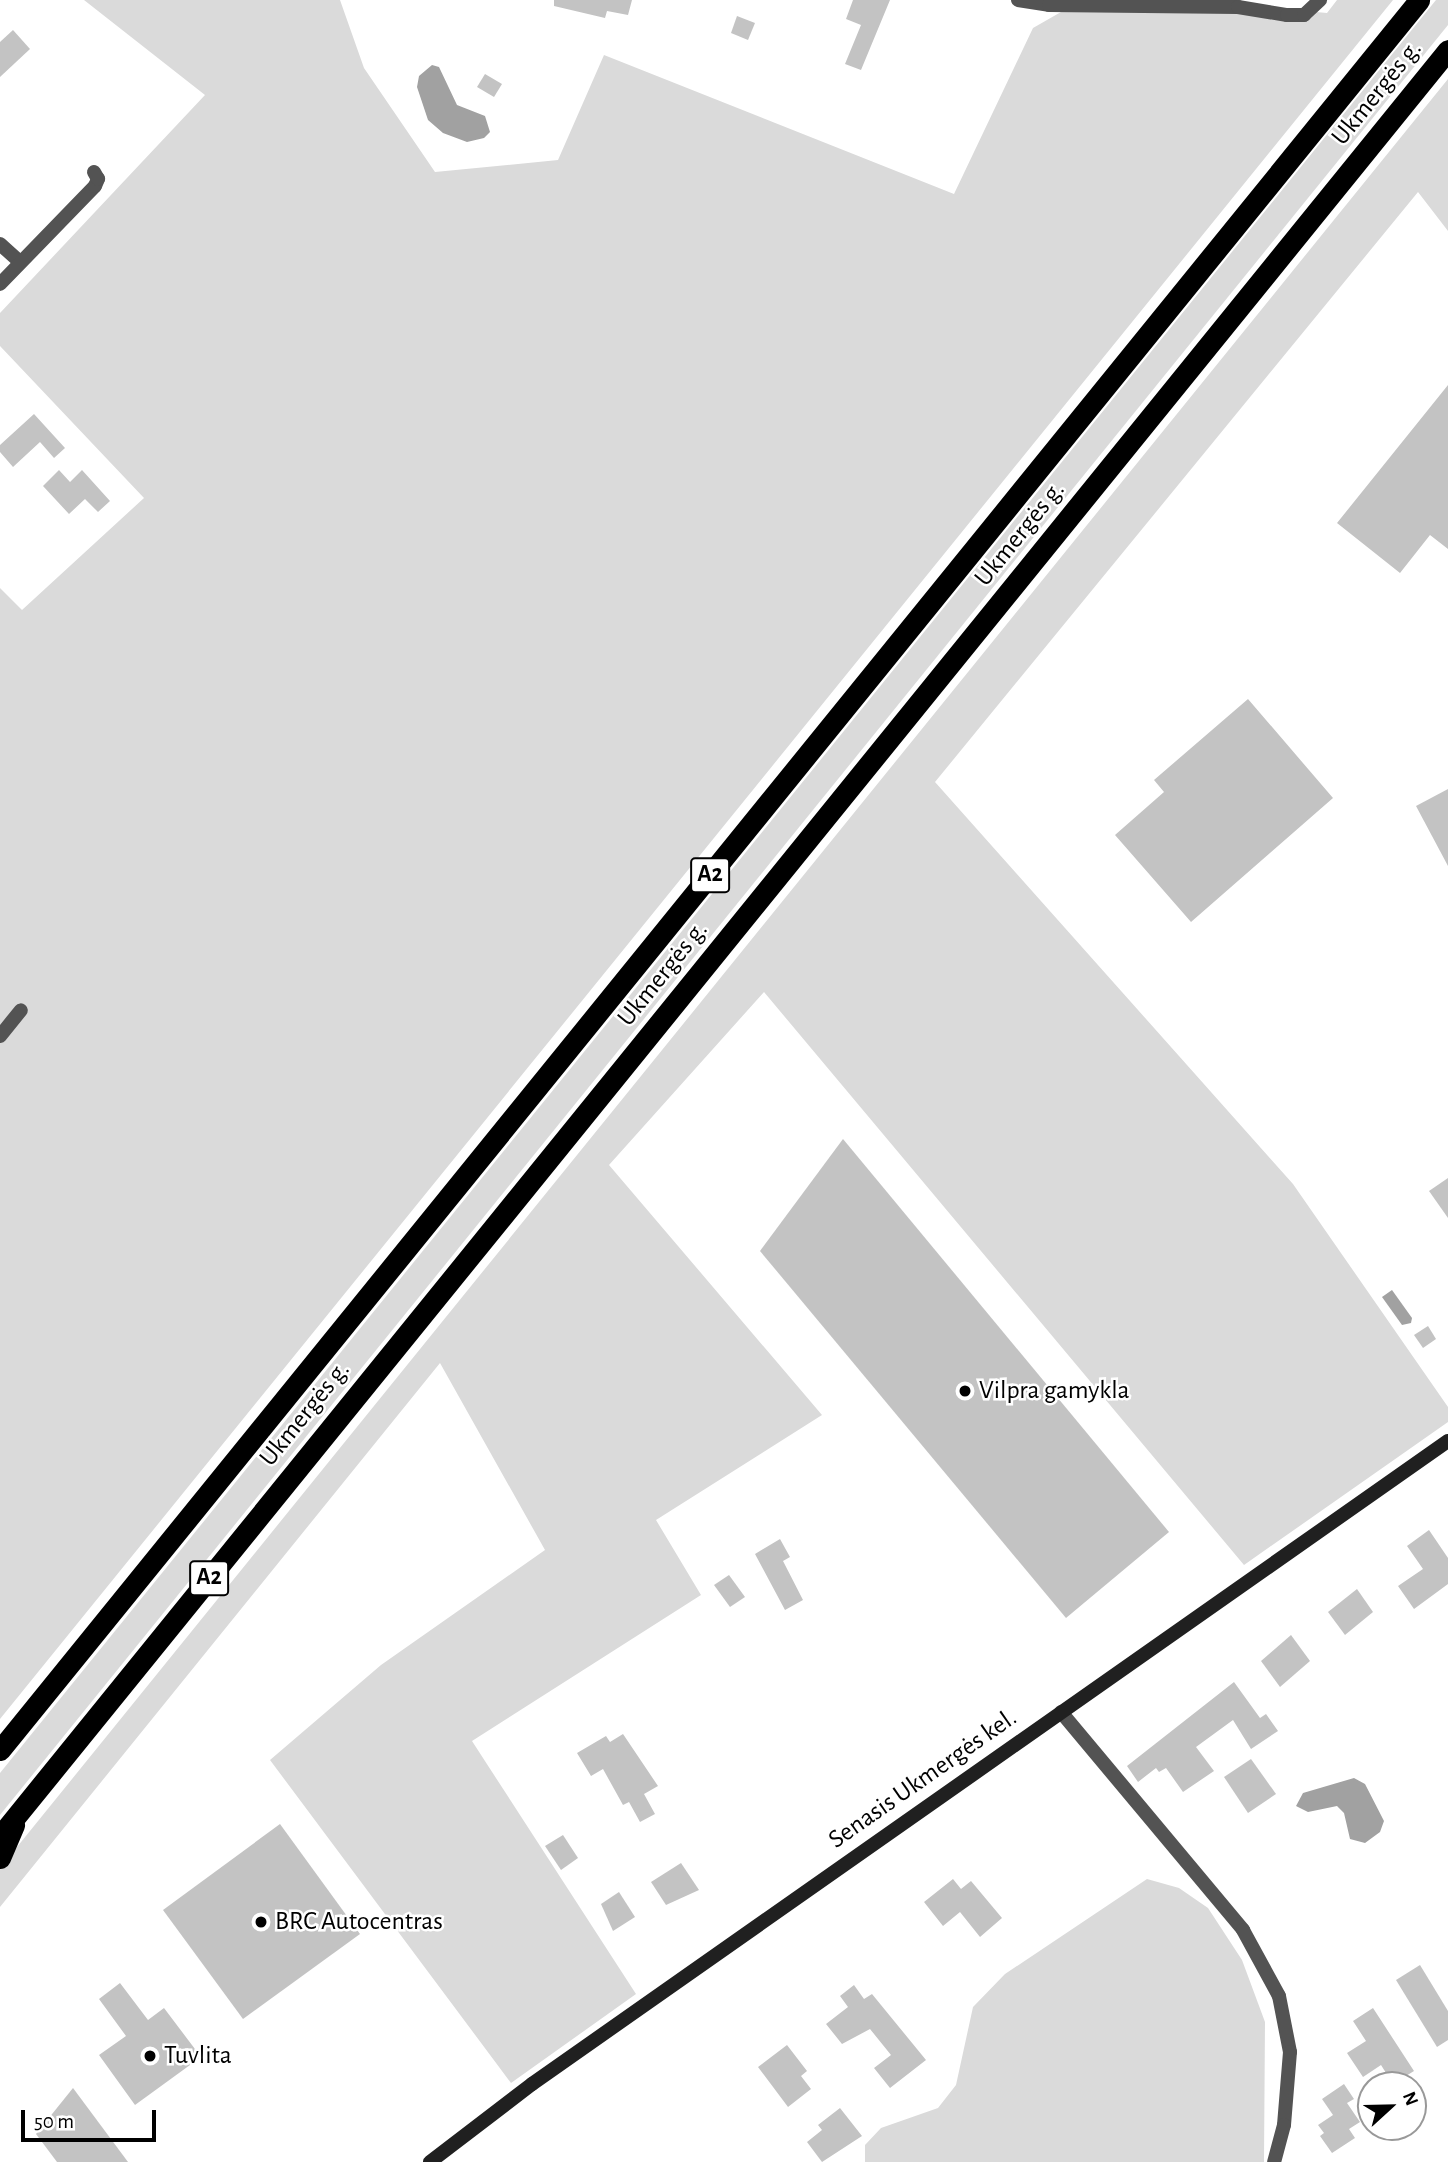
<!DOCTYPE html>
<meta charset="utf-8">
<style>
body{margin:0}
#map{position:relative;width:1448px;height:2162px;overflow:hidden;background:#fff;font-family:"Alegreya Sans",sans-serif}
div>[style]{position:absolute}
.green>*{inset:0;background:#dadada}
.water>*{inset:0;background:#a1a1a1}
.building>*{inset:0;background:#c3c3c3}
.street>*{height:14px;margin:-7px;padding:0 7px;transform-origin:7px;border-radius:7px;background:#535353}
.secondary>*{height:14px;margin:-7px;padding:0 7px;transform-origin:7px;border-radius:7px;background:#202020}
.highway>*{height:21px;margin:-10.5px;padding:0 10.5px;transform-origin:10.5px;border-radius:10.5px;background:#000}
.dots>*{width:19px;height:19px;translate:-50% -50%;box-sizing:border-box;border:4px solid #fff;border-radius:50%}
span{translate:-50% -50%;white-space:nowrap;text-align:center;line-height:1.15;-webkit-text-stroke:5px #fff;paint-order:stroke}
.shield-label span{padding:2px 5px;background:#fff;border:2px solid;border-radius:5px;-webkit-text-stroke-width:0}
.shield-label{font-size:24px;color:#000;font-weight:700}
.street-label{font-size:26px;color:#000}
.poi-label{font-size:26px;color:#000}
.left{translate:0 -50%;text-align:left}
.north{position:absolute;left:1357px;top:2071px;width:70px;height:70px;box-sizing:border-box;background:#fff;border:2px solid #999;border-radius:50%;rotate:68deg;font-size:19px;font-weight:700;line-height:28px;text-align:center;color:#000}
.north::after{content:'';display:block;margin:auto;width:24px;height:32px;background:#000;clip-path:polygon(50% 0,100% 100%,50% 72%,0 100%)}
.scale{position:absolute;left:21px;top:2110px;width:135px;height:32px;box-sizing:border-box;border:4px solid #000;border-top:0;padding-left:9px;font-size:21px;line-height:24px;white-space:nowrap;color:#000;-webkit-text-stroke:5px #fff;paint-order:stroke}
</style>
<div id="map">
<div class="green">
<div style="clip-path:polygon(84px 0,340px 0,364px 68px,435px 172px,558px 160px,604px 55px,954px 194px,1033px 28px,1082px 0,1184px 0,1327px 13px,1337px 0,1393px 0,0 1719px,0 588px,22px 610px,144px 498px,0 346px,0 313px,205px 95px)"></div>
<div style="clip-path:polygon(1436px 0,1448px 0,1448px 25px,0 1815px,0 1773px)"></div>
<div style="clip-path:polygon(1448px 79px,1448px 231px,1418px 192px,935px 782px,1293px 1184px,1448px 1407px,1448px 1422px,1244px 1565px,764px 992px,609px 1165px,822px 1415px,656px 1520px,701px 1595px,472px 1741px,636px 1994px,511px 2083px,270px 1760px,381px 1665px,545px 1550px,440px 1363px,0 1907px,0 1868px)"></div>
<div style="clip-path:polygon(1147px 1879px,1179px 1888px,1208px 1908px,1242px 1960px,1265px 2022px,1264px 2162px,865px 2162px,865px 2145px,881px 2128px,938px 2108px,956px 2085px,973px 2007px,1005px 1974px)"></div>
</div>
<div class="water">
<div style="clip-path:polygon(432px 65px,439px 67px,457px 105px,485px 116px,490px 132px,484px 138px,467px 142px,443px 133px,428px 120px,417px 87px,419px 76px)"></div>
<div style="clip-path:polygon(1392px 1290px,1412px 1318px,1411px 1323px,1402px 1325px,1382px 1297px)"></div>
<div style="clip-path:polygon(1354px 1778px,1365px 1784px,1384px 1821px,1380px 1832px,1365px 1843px,1350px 1839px,1344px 1813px,1337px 1806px,1308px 1812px,1296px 1806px,1303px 1793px)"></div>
</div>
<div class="building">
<div style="clip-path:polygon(554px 0,632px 0,628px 15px,607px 11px,605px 18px,554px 6px)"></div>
<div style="clip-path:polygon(853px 0,890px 0,861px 70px,845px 64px,861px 25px,846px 19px)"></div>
<div style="clip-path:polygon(737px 16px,755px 23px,748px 40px,731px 33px)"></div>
<div style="clip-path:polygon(13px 30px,30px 49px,0 77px,0 42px)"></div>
<div style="clip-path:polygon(485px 74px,502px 84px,494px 97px,477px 87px)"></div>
<div style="clip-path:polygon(1448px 385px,1448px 549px,1430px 535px,1400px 573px,1337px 523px)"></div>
<div style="clip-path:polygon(34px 414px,65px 448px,54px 458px,40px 442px,13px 467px,0 452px,0 445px)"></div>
<div style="clip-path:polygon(59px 470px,70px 482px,82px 470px,110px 501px,98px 512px,85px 499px,69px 514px,43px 486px)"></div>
<div style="clip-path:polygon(1248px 699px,1333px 798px,1191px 922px,1115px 835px,1164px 792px,1154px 780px)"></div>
<div style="clip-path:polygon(1448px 789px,1448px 866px,1416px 806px)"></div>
<div style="clip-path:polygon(843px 1139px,1169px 1532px,1066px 1618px,760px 1251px)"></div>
<div style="clip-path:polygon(1448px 1178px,1448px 1218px,1429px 1191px)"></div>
<div style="clip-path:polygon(1428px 1326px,1436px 1339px,1423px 1348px,1414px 1335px)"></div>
<div style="clip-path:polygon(1429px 1530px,1448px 1558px,1448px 1584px,1414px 1609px,1398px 1586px,1423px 1569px,1407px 1546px)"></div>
<div style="clip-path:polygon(780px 1539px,790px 1557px,783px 1561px,803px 1600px,785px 1610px,755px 1554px)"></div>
<div style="clip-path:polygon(729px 1575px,745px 1597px,730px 1607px,714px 1585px)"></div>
<div style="clip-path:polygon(1357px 1589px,1373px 1612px,1345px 1635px,1328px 1612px)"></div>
<div style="clip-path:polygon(1291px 1635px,1310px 1661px,1280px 1687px,1261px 1661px)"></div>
<div style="clip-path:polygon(1234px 1682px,1260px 1718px,1266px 1714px,1278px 1731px,1251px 1749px,1233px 1720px,1196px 1747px,1214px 1771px,1183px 1792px,1166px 1768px,1159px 1772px,1156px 1768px,1138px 1782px,1127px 1766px)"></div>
<div style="clip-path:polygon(623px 1734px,658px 1786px,644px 1794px,655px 1814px,640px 1822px,629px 1802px,623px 1805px,603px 1769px,591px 1776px,577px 1753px,606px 1736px,610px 1742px)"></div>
<div style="clip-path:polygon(1251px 1759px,1276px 1794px,1248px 1813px,1224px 1777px)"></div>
<div style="clip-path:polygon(280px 1824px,360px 1934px,243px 2019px,163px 1910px)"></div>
<div style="clip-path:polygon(563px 1835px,578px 1858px,561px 1870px,545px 1846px)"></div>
<div style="clip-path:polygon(681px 1863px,699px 1890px,666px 1905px,651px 1882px)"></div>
<div style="clip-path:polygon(953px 1879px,961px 1889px,971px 1881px,1002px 1918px,980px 1937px,960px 1912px,943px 1926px,924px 1902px)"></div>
<div style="clip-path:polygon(619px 1892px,635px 1917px,613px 1931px,601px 1904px)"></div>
<div style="clip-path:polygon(1420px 1965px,1448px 2011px,1448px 2040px,1437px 2047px,1396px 1980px)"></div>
<div style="clip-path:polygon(120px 1983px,148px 2020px,164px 2008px,201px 2057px,135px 2105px,99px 2055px,126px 2036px,99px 1999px)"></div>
<div style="clip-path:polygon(854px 1985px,864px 1999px,872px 1994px,926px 2060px,890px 2088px,874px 2068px,891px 2055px,870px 2029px,842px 2044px,826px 2024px,848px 2007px,840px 1996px)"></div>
<div style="clip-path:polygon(1373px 2008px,1414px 2071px,1393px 2084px,1381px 2065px,1363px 2077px,1347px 2053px,1366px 2041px,1353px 2021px)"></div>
<div style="clip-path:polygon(787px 2045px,807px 2071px,801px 2076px,811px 2089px,788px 2107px,758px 2067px)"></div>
<div style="clip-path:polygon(1344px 2084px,1354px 2099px,1347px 2103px,1360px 2122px,1349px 2129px,1355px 2138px,1332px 2153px,1320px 2136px,1324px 2133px,1318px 2125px,1333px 2115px,1322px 2099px)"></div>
<div style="clip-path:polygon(73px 2088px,128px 2162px,57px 2162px,36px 2134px)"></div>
<div style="clip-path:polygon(840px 2108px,862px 2136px,822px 2162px,807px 2142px,822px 2130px,818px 2125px)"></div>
</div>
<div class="street">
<div style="left:1018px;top:0;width:31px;rotate:9deg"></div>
<div style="left:1049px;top:5px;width:189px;rotate:0.6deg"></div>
<div style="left:1238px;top:7px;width:50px;rotate:9.3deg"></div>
<div style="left:1287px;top:15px;width:17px"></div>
<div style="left:1304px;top:15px;width:22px;rotate:-43deg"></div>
<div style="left:0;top:244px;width:27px;rotate:42deg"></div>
<div style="left:0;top:284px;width:136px;rotate:-45.9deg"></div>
<div style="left:95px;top:186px;width:8px;rotate:-67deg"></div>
<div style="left:98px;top:179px;width:8px;rotate:-120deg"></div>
<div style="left:0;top:1036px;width:33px;rotate:-51deg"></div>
<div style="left:1061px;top:1712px;width:284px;rotate:50.1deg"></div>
<div style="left:1243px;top:1930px;width:75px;rotate:61.4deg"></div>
<div style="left:1279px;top:1996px;width:57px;rotate:78.9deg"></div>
<div style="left:1290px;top:2052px;width:73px;rotate:94.7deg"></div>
<div style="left:1284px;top:2125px;width:38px;rotate:105deg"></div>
</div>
<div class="secondary">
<div style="left:430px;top:2162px;width:128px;rotate:-37.4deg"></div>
<div style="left:532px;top:2084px;width:1119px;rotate:-35.07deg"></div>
</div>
<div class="highway">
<div style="left:0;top:1750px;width:2253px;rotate:-50.96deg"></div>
<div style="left:0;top:1836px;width:2299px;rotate:-50.97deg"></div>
<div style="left:0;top:1858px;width:36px;rotate:-67deg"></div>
</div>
<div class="dots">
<div style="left:965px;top:1391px;background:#000"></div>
<div style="left:261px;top:1922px;background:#000"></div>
<div style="left:150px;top:2056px;background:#000"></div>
</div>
<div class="shield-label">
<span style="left:710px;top:875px">A2</span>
<span style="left:209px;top:1578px">A2</span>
</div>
<div class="street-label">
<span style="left:1377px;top:93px;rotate:-51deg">Ukmergės g.</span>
<span style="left:1020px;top:534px;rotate:-51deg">Ukmergės g.</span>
<span style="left:663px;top:974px;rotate:-51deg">Ukmergės g.</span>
<span style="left:305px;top:1414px;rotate:-51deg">Ukmergės g.</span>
<span style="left:923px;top:1779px;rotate:-35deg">Senasis Ukmergės kel.</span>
</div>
<div class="poi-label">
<span class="left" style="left:979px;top:1391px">Vilpra gamykla</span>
<span class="left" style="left:275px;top:1922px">BRC Autocentras</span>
<span class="left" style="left:164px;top:2056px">Tuvlita</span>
</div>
<div class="north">N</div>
<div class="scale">50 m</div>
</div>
